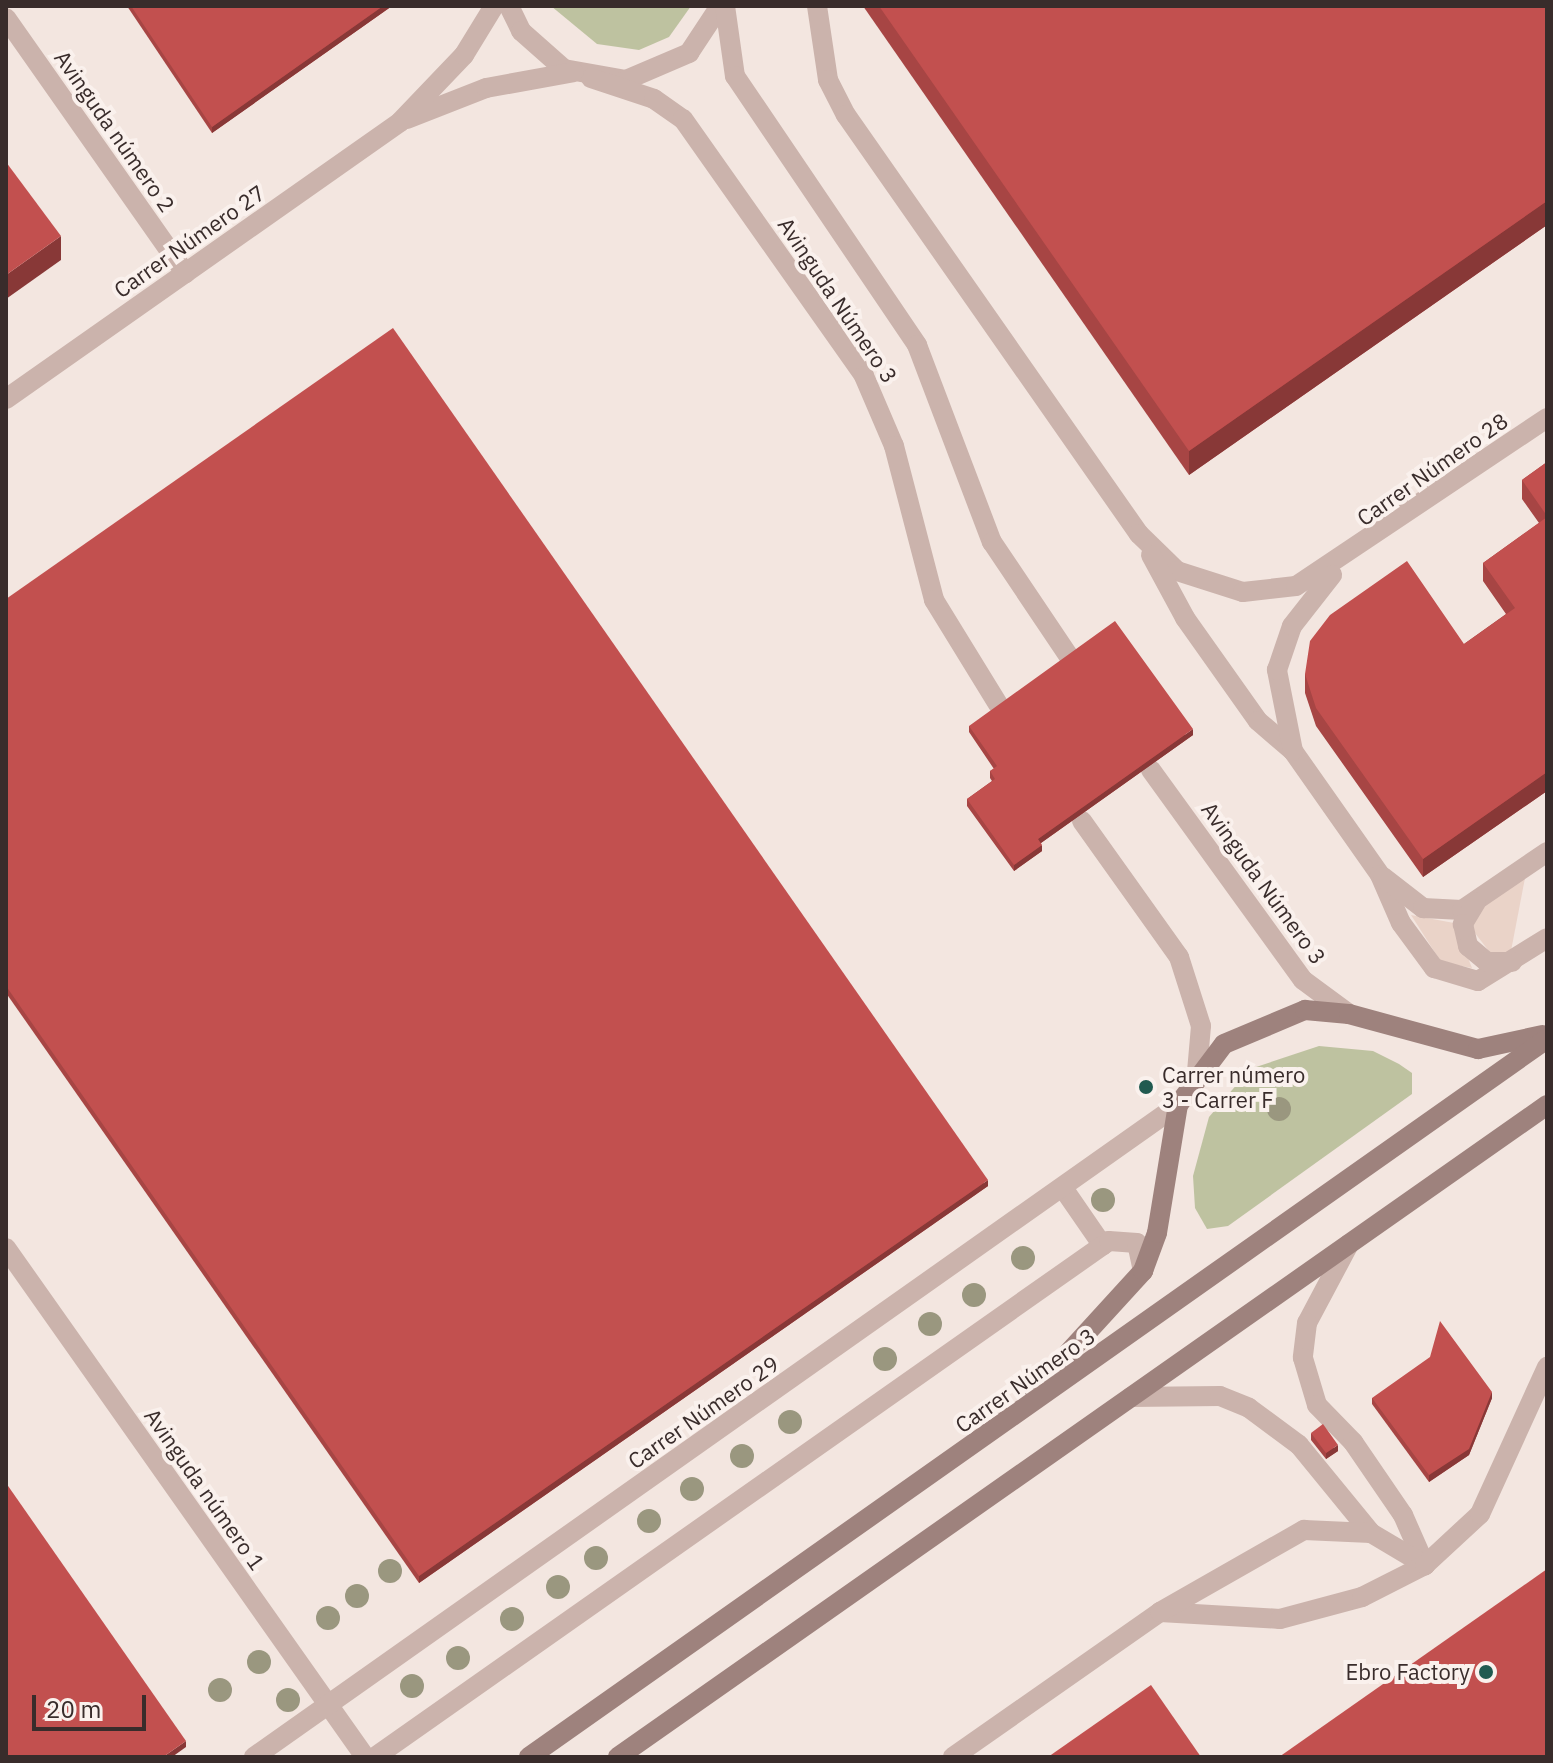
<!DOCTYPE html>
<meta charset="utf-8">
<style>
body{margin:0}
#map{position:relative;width:1553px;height:1763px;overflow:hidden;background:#f3e6e0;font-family:"IBM Plex Sans",sans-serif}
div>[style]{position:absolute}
.green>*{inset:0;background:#bec2a0}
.plaza>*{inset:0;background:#ead3c8}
.lane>*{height:20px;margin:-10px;padding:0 10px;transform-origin:10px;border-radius:10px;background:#cbb3ac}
.street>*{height:20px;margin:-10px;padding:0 10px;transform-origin:10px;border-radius:10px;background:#cbb3ac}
.secondary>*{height:20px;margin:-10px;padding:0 10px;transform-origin:10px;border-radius:10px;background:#9e827d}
.trees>*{width:24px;height:24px;margin:-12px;border-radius:50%;background:#9a977f}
.wall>*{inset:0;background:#a74544}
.shaded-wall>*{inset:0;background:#883837}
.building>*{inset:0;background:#c2504f}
.dots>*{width:22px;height:22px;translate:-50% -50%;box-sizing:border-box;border:4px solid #faf1ed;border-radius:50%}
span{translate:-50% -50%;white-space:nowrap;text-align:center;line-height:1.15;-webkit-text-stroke:8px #faf1ed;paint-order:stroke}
.street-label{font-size:22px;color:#392c2b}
.poi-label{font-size:22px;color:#392c2b}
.left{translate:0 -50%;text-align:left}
.right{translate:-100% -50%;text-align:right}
.frame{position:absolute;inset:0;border:8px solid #392c2b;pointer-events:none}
.scale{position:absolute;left:32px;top:1695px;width:114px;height:36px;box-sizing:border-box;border:4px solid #392c2b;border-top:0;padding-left:10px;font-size:24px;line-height:28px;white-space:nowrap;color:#392c2b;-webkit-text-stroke:6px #faf1ed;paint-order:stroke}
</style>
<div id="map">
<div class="green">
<div style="clip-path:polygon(551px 6px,691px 6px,669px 37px,639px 50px,597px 44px)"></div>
<div style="clip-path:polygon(1319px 1046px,1373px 1051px,1399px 1064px,1412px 1073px,1412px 1094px,1228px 1226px,1207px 1229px,1195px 1208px,1193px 1176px,1209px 1117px,1250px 1069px)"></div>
</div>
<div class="plaza">
<div style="clip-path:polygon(1525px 878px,1511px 951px,1492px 955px,1471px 928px,1482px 907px)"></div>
<div style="clip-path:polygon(1411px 915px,1454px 923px,1472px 968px,1441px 962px)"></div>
</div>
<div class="lane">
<div style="left:817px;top:6px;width:75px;rotate:81.5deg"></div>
<div style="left:828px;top:80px;width:39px;rotate:63deg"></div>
<div style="left:846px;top:115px;width:511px;rotate:55.04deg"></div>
<div style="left:1139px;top:534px;width:53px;rotate:44.2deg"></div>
<div style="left:1177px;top:571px;width:69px;rotate:17.7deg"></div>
<div style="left:1243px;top:592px;width:53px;rotate:-6.5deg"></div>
<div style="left:1296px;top:586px;width:302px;rotate:-33.8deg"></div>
<div style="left:6px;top:18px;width:312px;rotate:54.9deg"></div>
<div style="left:1151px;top:555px;width:72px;rotate:61.6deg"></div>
<div style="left:1185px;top:618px;width:126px;rotate:54.7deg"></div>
<div style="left:1258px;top:721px;width:46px;rotate:40.6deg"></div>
<div style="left:1293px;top:751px;width:151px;rotate:54.9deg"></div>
<div style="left:1380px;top:875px;width:52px;rotate:66.4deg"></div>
<div style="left:1401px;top:923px;width:56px;rotate:53.7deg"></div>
<div style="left:1434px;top:968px;width:46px;rotate:16.5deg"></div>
<div style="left:1478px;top:981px;width:81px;rotate:-31.9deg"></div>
<div style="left:1293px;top:751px;width:83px;rotate:-101.2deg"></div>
<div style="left:1277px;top:670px;width:46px;rotate:-71.2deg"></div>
<div style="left:1292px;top:626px;width:65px;rotate:-51.9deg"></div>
<div style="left:1383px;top:877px;width:51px;rotate:37.8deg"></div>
<div style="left:1423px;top:908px;width:39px;rotate:3deg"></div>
<div style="left:1462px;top:910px;width:103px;rotate:-34.3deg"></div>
<div style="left:1476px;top:902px;width:26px;rotate:121deg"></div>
<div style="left:1463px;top:924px;width:23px;rotate:77deg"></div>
<div style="left:1468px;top:946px;width:25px;rotate:40deg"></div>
<div style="left:1487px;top:962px;width:25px"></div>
<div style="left:1063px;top:1188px;width:70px;rotate:55.4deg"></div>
<div style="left:1349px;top:1244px;width:89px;rotate:118deg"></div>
<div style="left:1307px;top:1323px;width:35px;rotate:97deg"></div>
<div style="left:1303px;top:1358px;width:49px;rotate:73.4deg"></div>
<div style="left:1317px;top:1405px;width:52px;rotate:45.8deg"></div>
<div style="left:1353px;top:1442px;width:88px;rotate:55.6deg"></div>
<div style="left:1403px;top:1515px;width:55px;rotate:66.3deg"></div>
<div style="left:6px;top:1248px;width:623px;rotate:54.8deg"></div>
<div style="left:1131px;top:1397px;width:89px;rotate:-0.6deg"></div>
<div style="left:1220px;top:1396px;width:31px;rotate:22deg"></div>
<div style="left:1249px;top:1408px;width:62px;rotate:36.5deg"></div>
<div style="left:1299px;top:1445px;width:114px;rotate:50.7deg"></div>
<div style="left:1371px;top:1533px;width:63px;rotate:30.7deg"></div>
<div style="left:1160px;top:1612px;width:120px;rotate:3.3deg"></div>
<div style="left:1280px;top:1619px;width:85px;rotate:-15deg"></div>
<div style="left:1362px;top:1597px;width:71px;rotate:-26.9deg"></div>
<div style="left:1425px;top:1565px;width:75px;rotate:-42.8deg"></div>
<div style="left:1480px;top:1514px;width:162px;rotate:-65.5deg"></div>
<div style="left:254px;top:1757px;width:1131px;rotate:-35.21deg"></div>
<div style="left:375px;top:1757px;width:897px;rotate:-35.11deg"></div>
<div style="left:1109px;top:1241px;width:28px;rotate:4deg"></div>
<div style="left:1137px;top:1243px;width:29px;rotate:78deg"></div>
<div style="left:953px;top:1757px;width:253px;rotate:-35deg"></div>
<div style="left:1160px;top:1612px;width:166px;rotate:-29.7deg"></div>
<div style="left:1304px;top:1530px;width:67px;rotate:2.6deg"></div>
</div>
<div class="street">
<div style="left:509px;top:6px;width:28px;rotate:64deg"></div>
<div style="left:521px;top:31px;width:57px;rotate:41.5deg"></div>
<div style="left:564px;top:69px;width:63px;rotate:10.1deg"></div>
<div style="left:626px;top:80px;width:69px;rotate:-23.2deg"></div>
<div style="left:689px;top:53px;width:56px;rotate:-56.6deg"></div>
<div style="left:725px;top:6px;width:71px;rotate:81.9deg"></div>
<div style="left:735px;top:76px;width:325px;rotate:55.9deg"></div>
<div style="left:917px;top:345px;width:211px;rotate:69.2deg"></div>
<div style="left:992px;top:542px;width:136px;rotate:56.1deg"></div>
<div style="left:591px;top:78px;width:66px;rotate:18.4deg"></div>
<div style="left:654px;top:99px;width:35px;rotate:35deg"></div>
<div style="left:683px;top:119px;width:314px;rotate:54.8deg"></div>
<div style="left:864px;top:376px;width:76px;rotate:66.8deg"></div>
<div style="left:894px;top:446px;width:159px;rotate:75.4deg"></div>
<div style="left:934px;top:600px;width:122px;rotate:58.4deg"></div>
<div style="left:407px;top:119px;width:85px;rotate:-21.4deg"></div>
<div style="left:486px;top:88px;width:89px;rotate:-10.3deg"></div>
<div style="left:6px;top:399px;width:482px;rotate:-35.1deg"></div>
<div style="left:400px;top:122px;width:93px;rotate:-46.3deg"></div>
<div style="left:464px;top:55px;width:57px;rotate:-58.5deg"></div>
<div style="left:1151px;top:770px;width:259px;rotate:54.1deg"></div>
<div style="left:1303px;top:980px;width:57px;rotate:36.5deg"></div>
<div style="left:1082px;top:821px;width:167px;rotate:54.5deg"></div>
<div style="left:1179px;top:957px;width:72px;rotate:72.3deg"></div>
<div style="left:1201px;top:1026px;width:46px;rotate:95deg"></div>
</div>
<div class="secondary">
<div style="left:1028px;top:1397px;width:171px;rotate:-47.6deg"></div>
<div style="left:1143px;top:1271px;width:40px;rotate:-69.8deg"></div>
<div style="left:1157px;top:1233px;width:130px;rotate:-80.7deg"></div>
<div style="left:1178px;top:1105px;width:76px;rotate:-53deg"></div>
<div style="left:1224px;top:1044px;width:88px;rotate:-22.8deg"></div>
<div style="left:1305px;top:1010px;width:44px;rotate:5.2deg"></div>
<div style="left:1349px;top:1014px;width:134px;rotate:15.2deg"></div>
<div style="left:1478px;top:1049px;width:66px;rotate:-12.2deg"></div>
<div style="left:529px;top:1757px;width:1246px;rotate:-35.2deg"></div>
<div style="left:618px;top:1757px;width:1135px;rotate:-35.06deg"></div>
</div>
<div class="trees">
<div style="left:1279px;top:1109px"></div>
<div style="left:1103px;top:1200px"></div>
<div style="left:1023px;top:1258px"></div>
<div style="left:974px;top:1295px"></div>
<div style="left:930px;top:1324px"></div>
<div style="left:885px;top:1359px"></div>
<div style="left:790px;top:1422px"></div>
<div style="left:742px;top:1456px"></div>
<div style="left:692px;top:1489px"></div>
<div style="left:649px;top:1521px"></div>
<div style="left:596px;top:1558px"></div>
<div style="left:390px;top:1571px"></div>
<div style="left:558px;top:1587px"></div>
<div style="left:357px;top:1596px"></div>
<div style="left:328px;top:1618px"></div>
<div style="left:512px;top:1619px"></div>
<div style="left:458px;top:1658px"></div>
<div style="left:259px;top:1662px"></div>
<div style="left:412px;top:1686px"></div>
<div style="left:220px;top:1690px"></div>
<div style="left:288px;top:1700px"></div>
</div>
<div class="wall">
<div style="clip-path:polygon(127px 6px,392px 6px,212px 133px)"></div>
<div style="clip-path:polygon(863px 6px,1547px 6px,1547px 225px,1189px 475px)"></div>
<div style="clip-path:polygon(1547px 462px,1547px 791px,1423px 877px,1316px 726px,1305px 693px,1305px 674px,1464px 644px,1506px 614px,1483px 581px,1483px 563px,1539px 523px,1522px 499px,1522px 480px)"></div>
<div style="clip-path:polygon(6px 599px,988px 1186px,419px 1583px,6px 993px)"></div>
<div style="clip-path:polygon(969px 726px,1193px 735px,1041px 843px,1042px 851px,1014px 871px,967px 806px,967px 799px,992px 781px,990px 778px,990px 771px,994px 769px,969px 732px)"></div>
<div style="clip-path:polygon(1372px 1398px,1492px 1398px,1469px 1455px,1429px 1482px,1372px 1404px)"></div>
<div style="clip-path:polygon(1311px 1433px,1338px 1451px,1326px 1459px,1311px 1440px)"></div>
</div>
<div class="shaded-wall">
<div style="clip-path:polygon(383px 6px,392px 6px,212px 133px,212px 127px)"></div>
<div style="clip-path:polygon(1547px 201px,1547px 225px,1189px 475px,1189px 451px)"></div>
<div style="clip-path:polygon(61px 236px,61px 260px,6px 299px,6px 275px)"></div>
<div style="clip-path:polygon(1193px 729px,1193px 735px,1038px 845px,1038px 839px)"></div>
<div style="clip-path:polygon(1547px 772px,1547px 791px,1423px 877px,1423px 859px)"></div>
<div style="clip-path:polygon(1042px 845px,1042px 851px,1014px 871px,1014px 865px)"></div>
<div style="clip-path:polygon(988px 1180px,988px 1186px,419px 1583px,419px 1576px)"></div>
<div style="clip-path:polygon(1492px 1392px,1492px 1398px,1469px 1455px,1429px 1482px,1429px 1475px)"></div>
<div style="clip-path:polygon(1338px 1445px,1338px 1451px,1326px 1459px,1326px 1453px)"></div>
<div style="clip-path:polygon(186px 1741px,186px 1747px,172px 1757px,163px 1757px)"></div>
</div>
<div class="building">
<div style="clip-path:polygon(131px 6px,383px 6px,212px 127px)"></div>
<div style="clip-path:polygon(879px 6px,1547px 6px,1547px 201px,1189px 451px)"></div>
<div style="clip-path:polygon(6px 162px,61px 236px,6px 275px)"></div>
<div style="clip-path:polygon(393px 328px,988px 1180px,419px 1576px,6px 986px,6px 599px)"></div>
<div style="clip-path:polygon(1547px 462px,1547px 516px,1522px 480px)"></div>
<div style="clip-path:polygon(1547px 517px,1547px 772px,1423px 859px,1316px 708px,1305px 674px,1310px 641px,1330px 615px,1407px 561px,1464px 644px,1515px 608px,1483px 563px)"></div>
<div style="clip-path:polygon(1115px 621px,1193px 729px,1038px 839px,1042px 845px,1014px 865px,967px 799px,995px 779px,990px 771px,997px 766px,969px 726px)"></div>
<div style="clip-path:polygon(1440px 1321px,1492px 1392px,1469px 1449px,1429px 1475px,1372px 1398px,1430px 1357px)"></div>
<div style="clip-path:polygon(1323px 1424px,1338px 1445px,1326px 1453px,1311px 1433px)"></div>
<div style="clip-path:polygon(6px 1483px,186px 1741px,163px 1757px,6px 1757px)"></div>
<div style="clip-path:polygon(1547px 1569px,1547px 1757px,1279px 1757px)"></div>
<div style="clip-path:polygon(1151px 1685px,1201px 1757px,1048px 1757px)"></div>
</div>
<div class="dots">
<div style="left:1146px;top:1087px;background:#215a50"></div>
<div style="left:1486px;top:1672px;background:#215a50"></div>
</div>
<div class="street-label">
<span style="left:115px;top:131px;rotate:55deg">Avinguda número 2</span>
<span style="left:189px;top:241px;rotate:-35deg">Carrer Número 27</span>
<span style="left:838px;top:300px;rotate:56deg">Avinguda Número 3</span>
<span style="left:1432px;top:469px;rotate:-35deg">Carrer Número 28</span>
<span style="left:1264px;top:883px;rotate:54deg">Avinguda Número 3</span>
<span style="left:1025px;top:1380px;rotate:-35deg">Carrer Número 3</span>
<span style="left:703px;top:1412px;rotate:-35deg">Carrer Número 29</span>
<span style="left:205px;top:1489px;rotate:55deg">Avinguda número 1</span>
</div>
<div class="poi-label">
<span class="left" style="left:1162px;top:1087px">Carrer número<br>3 - Carrer F</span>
<span class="right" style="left:1470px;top:1672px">Ebro Factory</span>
</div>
<div class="frame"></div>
<div class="scale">20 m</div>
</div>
